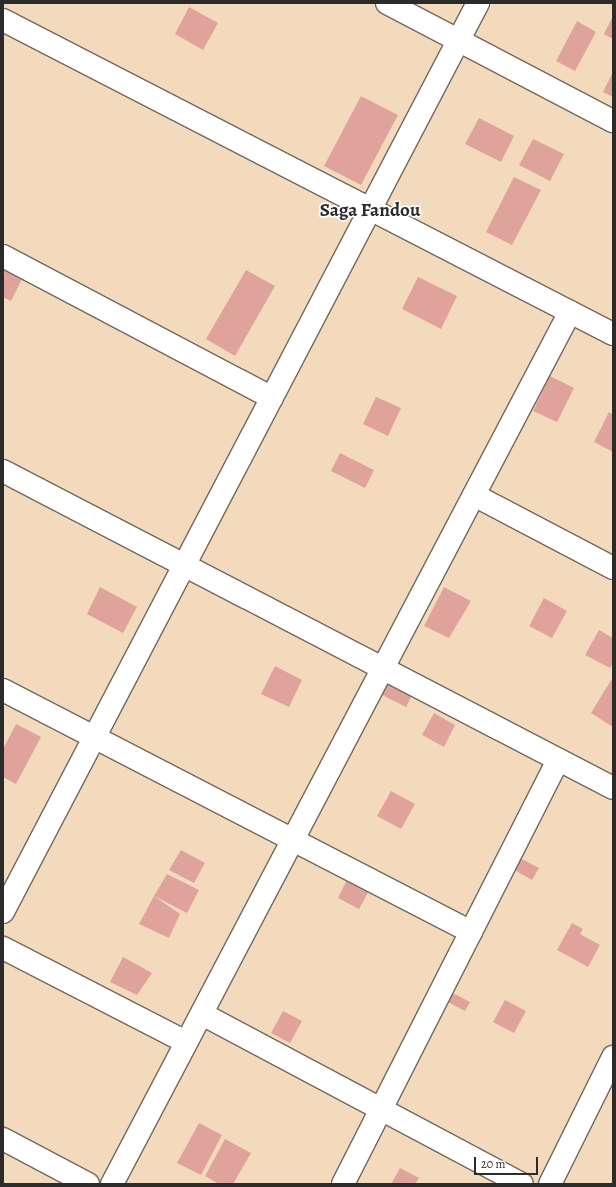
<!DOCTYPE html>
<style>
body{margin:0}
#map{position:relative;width:616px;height:1187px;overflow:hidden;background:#f4dabc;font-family:Alegreya,serif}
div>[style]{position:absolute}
.building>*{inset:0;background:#e0a39b}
.roads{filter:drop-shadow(1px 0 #71685e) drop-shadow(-1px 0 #71685e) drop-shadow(0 1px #71685e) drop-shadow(0 -1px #71685e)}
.minor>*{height:22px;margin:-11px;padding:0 11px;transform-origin:11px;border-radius:11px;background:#fff}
span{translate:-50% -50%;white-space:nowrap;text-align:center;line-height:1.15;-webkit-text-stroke:3.5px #fff;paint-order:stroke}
.district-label{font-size:19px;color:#2b2b2b;font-weight:700}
.frame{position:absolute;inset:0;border:4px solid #2b2b2b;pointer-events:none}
.scale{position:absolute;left:474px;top:1157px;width:64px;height:18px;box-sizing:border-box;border:2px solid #2b2b2b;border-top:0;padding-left:5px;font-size:12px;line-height:14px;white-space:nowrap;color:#2b2b2b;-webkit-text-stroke:3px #fff;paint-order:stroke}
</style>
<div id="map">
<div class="building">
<div style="clip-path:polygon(189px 7px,218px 23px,203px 50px,175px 34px)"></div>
<div style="clip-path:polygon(613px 16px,613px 39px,604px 34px)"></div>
<div style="clip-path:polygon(577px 21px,596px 32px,575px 71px,556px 61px)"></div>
<div style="clip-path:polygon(613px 72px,613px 97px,603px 92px)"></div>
<div style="clip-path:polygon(361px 96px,398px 115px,361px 185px,324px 166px)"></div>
<div style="clip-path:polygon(479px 118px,514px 136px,501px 162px,465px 144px)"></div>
<div style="clip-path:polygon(533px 139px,564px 154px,550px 181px,519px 165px)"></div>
<div style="clip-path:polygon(514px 177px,541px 190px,512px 245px,486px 232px)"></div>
<div style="clip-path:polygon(3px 266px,23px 277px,11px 301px,3px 297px)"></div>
<div style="clip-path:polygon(246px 270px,275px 286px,235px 356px,206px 339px)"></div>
<div style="clip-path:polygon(418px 277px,457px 296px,441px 329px,402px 309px)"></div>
<div style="clip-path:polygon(550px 376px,574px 388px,557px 422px,533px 411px)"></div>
<div style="clip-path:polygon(376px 397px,401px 408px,388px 436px,363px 424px)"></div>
<div style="clip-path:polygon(609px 412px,613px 415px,613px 452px,594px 442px)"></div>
<div style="clip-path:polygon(340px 453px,374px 470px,365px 488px,331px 471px)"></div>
<div style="clip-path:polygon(100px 587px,137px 607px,123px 633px,87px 614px)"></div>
<div style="clip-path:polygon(444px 587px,471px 601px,449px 638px,424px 626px)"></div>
<div style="clip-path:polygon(544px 598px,567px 611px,552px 638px,529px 626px)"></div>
<div style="clip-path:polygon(599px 630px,613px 638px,613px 663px,610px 668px,585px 655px)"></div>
<div style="clip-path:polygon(275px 666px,302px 680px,289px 707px,261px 694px)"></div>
<div style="clip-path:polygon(611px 680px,613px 681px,613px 727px,591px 713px)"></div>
<div style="clip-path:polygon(388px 683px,412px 695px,406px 707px,382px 695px)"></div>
<div style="clip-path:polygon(434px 713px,455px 725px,444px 747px,422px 735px)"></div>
<div style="clip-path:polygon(16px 724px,41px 737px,16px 784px,3px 777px,3px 749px)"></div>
<div style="clip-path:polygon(391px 791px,415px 804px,401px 829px,377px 816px)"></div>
<div style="clip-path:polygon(181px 850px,205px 863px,194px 883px,169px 870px)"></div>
<div style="clip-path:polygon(516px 856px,539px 868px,532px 880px,509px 867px)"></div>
<div style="clip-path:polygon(167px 874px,199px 890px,187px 913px,154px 896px)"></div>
<div style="clip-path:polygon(348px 878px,370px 889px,359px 909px,338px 898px)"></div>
<div style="clip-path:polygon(154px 896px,180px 914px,169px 938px,139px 924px)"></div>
<div style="clip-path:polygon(572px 923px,583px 929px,580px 934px,600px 945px,588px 967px,557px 950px)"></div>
<div style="clip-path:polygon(123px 957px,152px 973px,137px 995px,110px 982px)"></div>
<div style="clip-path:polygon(447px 990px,470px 1002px,465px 1011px,442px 999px)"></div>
<div style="clip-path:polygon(505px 1000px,526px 1011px,514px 1033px,493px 1022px)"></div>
<div style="clip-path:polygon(283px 1011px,302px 1021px,290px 1043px,271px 1033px)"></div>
<div style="clip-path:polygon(199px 1123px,222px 1135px,201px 1175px,177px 1163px)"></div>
<div style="clip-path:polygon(225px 1139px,251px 1153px,233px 1184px,219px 1184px,205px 1176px)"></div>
<div style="clip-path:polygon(400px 1168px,419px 1178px,415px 1184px,391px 1184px)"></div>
</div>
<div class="roads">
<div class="minor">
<div style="left:387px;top:3px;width:255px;rotate:27.6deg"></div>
<div style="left:3px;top:20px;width:686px;rotate:27.24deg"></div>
<div style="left:3px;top:256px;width:304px;rotate:27.8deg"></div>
<div style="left:3px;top:471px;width:687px;rotate:27.46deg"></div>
<div style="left:474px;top:495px;width:157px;rotate:27.7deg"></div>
<div style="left:3px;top:690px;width:527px;rotate:27.34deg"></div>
<div style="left:3px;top:912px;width:1026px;rotate:-62.41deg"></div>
<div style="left:3px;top:948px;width:206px;rotate:27.2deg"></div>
<div style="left:202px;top:1014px;width:362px;rotate:28deg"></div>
<div style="left:3px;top:1139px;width:96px;rotate:27.9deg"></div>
<div style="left:112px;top:1184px;width:985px;rotate:-62.29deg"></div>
<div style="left:343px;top:1184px;width:475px;rotate:-63.1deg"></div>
<div style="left:550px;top:1184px;width:142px;rotate:-63.6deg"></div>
</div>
</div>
<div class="district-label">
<span style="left:370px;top:211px">Saga Fandou</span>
</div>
<div class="frame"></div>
<div class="scale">20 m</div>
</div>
